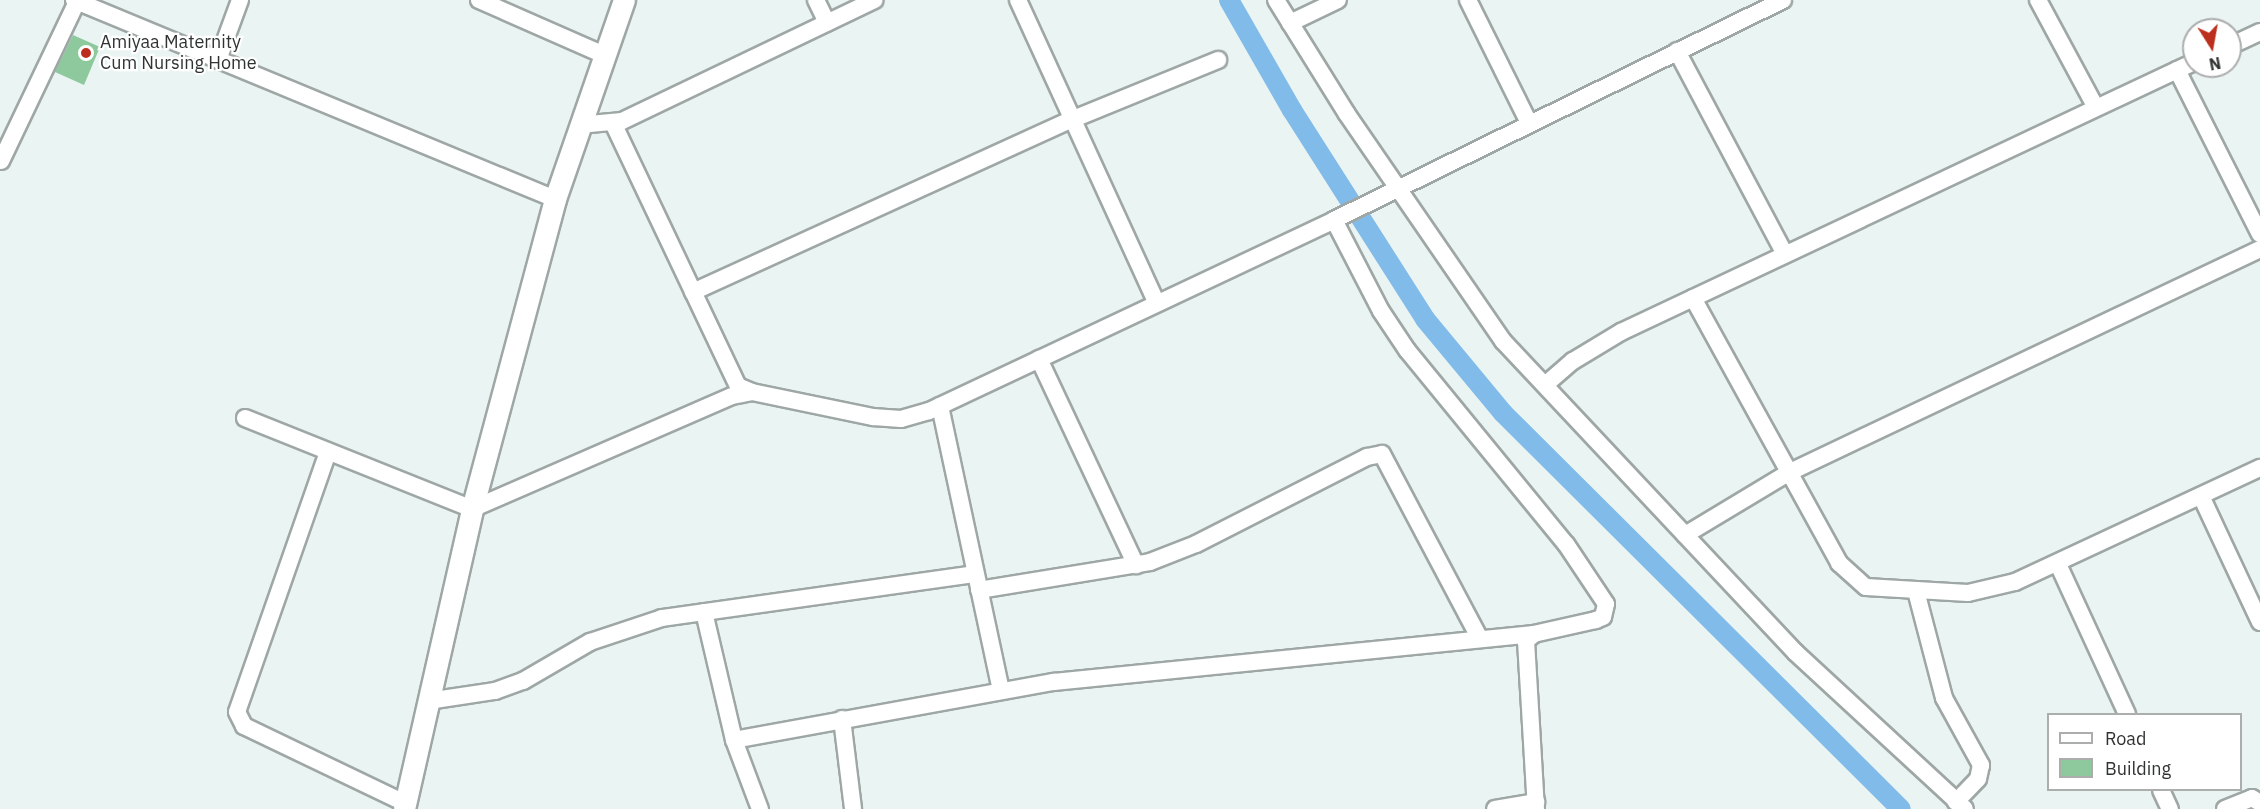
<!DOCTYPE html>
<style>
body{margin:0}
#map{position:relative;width:2260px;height:809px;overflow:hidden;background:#eaf4f2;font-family:"IBM Plex Sans",sans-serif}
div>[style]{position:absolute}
.canal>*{height:20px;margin:-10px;padding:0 10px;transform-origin:10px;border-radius:10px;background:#81bbe9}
.building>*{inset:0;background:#8dc99c}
.roads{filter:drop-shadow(2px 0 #9ea7a5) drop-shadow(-2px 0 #9ea7a5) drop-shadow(0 2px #9ea7a5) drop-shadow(0 -2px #9ea7a5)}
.minor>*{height:16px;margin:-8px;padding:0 8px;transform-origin:8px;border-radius:8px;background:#fff}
.tertiary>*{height:21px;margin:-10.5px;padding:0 10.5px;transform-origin:10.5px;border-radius:10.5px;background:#fff}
.dots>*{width:16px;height:16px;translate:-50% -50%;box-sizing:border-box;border:3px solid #fff;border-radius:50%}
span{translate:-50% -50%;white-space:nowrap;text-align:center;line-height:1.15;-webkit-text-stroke:4.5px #fff;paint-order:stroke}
.poi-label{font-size:18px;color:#2f3332}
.left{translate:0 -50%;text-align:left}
.legend{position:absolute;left:2047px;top:713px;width:195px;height:78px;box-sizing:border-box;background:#fff;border:2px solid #acadad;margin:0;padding:8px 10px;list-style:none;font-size:18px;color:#2f3332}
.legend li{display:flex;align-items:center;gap:12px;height:30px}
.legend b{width:30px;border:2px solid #acadad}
.north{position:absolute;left:2182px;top:18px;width:60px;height:60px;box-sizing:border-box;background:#fff;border:2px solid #acadad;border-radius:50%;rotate:169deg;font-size:16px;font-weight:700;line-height:24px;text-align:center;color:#2f3332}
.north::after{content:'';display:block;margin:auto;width:21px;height:27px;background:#bc2f1e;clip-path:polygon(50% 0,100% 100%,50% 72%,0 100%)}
</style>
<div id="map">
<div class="canal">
<div style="left:1229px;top:0;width:127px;rotate:60.2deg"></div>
<div style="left:1292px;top:110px;width:248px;rotate:57.5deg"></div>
<div style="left:1425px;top:319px;width:122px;rotate:50.3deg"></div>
<div style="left:1503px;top:413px;width:561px;rotate:44.86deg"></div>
</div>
<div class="building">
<div style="clip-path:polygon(73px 35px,100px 47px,84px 85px,55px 72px)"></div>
</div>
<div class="roads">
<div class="minor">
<div style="left:74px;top:0;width:521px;rotate:22.48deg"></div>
<div style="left:479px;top:0;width:137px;rotate:23.7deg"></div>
<div style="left:816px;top:0;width:25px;rotate:64deg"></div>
<div style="left:1018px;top:0;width:333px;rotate:65.4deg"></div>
<div style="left:1276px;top:0;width:134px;rotate:58.1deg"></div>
<div style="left:1347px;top:114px;width:275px;rotate:55.5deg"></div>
<div style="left:1503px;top:341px;width:427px;rotate:46.8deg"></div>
<div style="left:1795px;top:652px;width:231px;rotate:42.7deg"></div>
<div style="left:1468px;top:0;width:137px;rotate:63.6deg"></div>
<div style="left:2038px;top:0;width:120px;rotate:61.7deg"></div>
<div style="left:1290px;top:23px;width:53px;rotate:-25.6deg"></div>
<div style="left:2230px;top:46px;width:33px;rotate:-25deg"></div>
<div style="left:1677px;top:51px;width:230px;rotate:62deg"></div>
<div style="left:218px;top:60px;width:64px;rotate:-69.9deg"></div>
<div style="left:2177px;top:70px;width:184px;rotate:63.2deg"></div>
<div style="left:613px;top:123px;width:291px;rotate:64.6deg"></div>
<div style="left:738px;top:386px;width:15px;rotate:23deg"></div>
<div style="left:752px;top:392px;width:124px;rotate:11.7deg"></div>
<div style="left:873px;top:417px;width:28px;rotate:4deg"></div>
<div style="left:901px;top:419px;width:29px;rotate:-16deg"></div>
<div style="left:929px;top:411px;width:448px;rotate:-25.2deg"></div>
<div style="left:1334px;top:220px;width:500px;rotate:-26.1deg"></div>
<div style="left:579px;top:125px;width:43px;rotate:-5.3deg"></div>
<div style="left:622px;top:121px;width:280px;rotate:-25.6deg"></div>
<div style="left:1px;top:161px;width:176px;rotate:-64.5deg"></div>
<div style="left:1334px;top:220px;width:102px;rotate:62.7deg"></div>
<div style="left:1381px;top:311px;width:47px;rotate:56.3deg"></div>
<div style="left:1407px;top:350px;width:251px;rotate:50.7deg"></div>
<div style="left:1566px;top:544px;width:72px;rotate:56.3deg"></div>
<div style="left:1606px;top:604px;width:13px;rotate:103deg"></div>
<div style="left:1603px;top:617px;width:8px;rotate:157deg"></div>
<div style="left:1596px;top:620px;width:64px;rotate:167.3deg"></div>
<div style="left:1534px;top:634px;width:11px;rotate:139deg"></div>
<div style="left:1526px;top:641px;width:168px;rotate:86.6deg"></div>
<div style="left:693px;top:292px;width:415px;rotate:-24.5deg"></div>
<div style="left:1071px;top:120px;width:159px;rotate:-22.2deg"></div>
<div style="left:1693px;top:298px;width:303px;rotate:61.1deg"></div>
<div style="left:1839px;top:563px;width:36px;rotate:42deg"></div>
<div style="left:1866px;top:587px;width:102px;rotate:3.4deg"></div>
<div style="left:1968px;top:593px;width:48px;rotate:-13.2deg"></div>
<div style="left:2015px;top:582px;width:270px;rotate:-25deg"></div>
<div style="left:1039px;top:359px;width:228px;rotate:64.8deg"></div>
<div style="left:1545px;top:385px;width:37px;rotate:-41deg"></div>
<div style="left:1573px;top:361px;width:56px;rotate:-31.1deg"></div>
<div style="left:1621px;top:332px;width:633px;rotate:-25.23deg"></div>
<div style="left:940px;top:406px;width:291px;rotate:77.9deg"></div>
<div style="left:245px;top:418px;width:245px;rotate:21.8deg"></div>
<div style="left:472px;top:509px;width:283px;rotate:-23.5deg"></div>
<div style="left:732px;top:396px;width:20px;rotate:-11deg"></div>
<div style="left:328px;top:452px;width:275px;rotate:109.3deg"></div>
<div style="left:237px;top:712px;width:16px;rotate:63deg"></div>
<div style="left:244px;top:726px;width:178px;rotate:25.6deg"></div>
<div style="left:2201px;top:496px;width:139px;rotate:64.9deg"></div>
<div style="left:1685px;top:535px;width:120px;rotate:-31deg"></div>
<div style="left:1788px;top:473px;width:522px;rotate:-25.39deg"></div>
<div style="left:2058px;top:564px;width:165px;rotate:65.3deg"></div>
<div style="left:979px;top:590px;width:173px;rotate:-9.3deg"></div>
<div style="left:1150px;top:562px;width:49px;rotate:-21.4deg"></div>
<div style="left:1196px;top:544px;width:192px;rotate:-27deg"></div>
<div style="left:1367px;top:457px;width:15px;rotate:-11deg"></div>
<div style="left:1382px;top:454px;width:209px;rotate:62.1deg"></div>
<div style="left:1916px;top:591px;width:111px;rotate:75.3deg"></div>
<div style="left:1944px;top:698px;width:77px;rotate:61.1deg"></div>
<div style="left:1981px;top:765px;width:14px;rotate:102deg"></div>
<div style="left:1978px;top:779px;width:32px;rotate:134deg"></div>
<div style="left:704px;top:612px;width:131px;rotate:76.8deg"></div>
<div style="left:734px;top:740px;width:74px;rotate:69.4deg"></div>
<div style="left:428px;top:701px;width:68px;rotate:-8.5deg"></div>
<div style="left:495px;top:691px;width:30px;rotate:-20deg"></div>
<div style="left:523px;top:681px;width:78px;rotate:-30.2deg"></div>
<div style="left:590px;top:642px;width:76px;rotate:-18.4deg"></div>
<div style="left:662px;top:618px;width:316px;rotate:-8deg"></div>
<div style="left:842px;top:719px;width:91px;rotate:83deg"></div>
<div style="left:734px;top:740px;width:325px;rotate:-10.3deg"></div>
<div style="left:1054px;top:682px;width:482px;rotate:-5.7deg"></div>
<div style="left:2161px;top:790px;width:21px;rotate:65deg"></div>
<div style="left:1495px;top:809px;width:42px;rotate:-9.7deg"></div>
<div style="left:2225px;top:809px;width:29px;rotate:-22deg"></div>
<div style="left:2252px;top:798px;width:9px;rotate:32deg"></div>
</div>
<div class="tertiary">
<div style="left:404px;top:809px;width:308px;rotate:-77.2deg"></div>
<div style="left:472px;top:509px;width:321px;rotate:-75deg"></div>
<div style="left:555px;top:199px;width:211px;rotate:-70.9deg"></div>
</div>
</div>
<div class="dots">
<div style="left:86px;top:53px;background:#bc2f1e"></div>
</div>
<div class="poi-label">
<span class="left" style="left:100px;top:53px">Amiyaa Maternity<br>Cum Nursing Home</span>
</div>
<ul class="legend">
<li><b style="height:8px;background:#fff"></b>Road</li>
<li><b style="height:16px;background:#8dc99c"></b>Building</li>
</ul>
<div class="north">N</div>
</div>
